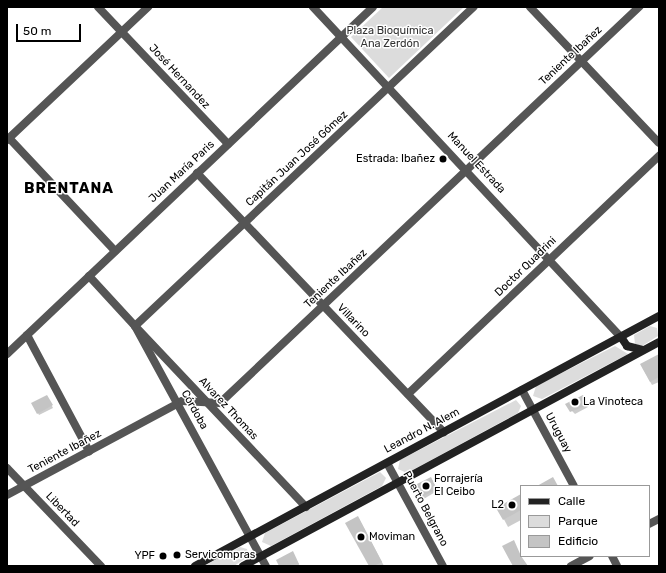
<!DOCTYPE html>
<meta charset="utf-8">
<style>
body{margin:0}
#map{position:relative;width:666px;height:573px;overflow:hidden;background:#fff;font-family:Rubik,sans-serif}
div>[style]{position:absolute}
.green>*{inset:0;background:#dcdcdc}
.shadow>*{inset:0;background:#0003}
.building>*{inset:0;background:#c4c4c4}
.minor>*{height:8px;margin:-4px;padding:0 4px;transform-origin:4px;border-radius:4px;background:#555}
.tertiary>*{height:8px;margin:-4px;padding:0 4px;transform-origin:4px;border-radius:4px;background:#555}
.secondary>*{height:8px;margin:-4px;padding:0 4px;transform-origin:4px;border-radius:4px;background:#222}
.dots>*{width:11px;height:11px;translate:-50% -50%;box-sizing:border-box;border:2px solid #fff;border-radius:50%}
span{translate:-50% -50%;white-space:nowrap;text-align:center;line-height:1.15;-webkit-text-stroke:3px #fff;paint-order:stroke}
.park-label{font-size:11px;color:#333}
.street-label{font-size:11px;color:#000}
.poi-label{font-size:11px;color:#000}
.right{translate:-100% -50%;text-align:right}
.left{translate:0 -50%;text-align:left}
.district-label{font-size:15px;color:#000;font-weight:700;letter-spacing:1px}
.frame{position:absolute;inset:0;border:8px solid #000;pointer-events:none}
.legend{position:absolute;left:520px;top:485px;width:130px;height:72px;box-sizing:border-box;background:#fff;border:1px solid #999;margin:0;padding:5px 7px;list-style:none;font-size:12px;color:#000}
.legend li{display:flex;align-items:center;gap:8px;height:20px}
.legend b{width:20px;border:1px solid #999}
.scale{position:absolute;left:16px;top:24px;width:65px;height:18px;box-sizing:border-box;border:2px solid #000;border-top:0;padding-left:5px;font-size:12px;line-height:14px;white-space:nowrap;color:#000;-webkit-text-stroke:3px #fff;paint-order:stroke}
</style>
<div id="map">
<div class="green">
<div style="clip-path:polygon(383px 7px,464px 7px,389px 78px,351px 37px)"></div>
<div style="clip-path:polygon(650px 326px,657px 328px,658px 336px,642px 346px,635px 344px,634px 335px)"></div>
<div style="clip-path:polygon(615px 346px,628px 354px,542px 399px,533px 396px,536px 386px)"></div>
<div style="clip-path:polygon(516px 400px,521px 406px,518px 413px,407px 473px,398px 469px,400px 460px)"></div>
<div style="clip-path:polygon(380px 472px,386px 478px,382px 486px,271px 546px,262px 542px,265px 533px)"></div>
<div style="clip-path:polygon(240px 547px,247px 549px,249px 556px,234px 566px,204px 566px)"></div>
</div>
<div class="shadow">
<div style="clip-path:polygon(659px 355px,659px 382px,652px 385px,641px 365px)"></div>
<div style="clip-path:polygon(47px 396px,53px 408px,39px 415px,33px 404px)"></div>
<div style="clip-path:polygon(582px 396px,588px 407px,575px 414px,568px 407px)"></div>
<div style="clip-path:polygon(430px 478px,437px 491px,422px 500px,417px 490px)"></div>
<div style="clip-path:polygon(521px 496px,521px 520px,508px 527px,498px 508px)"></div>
<div style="clip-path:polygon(358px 517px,384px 566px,370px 566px)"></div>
<div style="clip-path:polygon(292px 553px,300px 566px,281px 566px,278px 561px)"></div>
</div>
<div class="building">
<div style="clip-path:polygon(659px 354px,659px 377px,650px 382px,640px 364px)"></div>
<div style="clip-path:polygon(47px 395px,53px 405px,37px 414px,31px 403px)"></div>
<div style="clip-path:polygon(583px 395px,588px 405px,570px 412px,565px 404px)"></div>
<div style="clip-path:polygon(431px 477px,437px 489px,420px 498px,415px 490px,417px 484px)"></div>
<div style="clip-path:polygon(553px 477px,558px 486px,537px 486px)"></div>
<div style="clip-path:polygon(521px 494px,521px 510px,503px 520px,496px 508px)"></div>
<div style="clip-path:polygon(358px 516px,382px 562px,374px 566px,369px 566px,345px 523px)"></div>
<div style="clip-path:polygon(514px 540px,521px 556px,528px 566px,513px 566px,509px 559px,502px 546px)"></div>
<div style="clip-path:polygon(293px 551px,299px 564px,279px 566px,276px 560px)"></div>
</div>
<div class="minor">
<div style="left:98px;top:7px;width:189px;rotate:46.5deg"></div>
<div style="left:313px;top:7px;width:451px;rotate:47deg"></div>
<div style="left:530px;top:7px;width:187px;rotate:46.5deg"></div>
<div style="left:9px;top:138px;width:155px;rotate:46.8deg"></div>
<div style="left:197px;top:173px;width:358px;rotate:46.4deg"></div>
<div style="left:89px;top:276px;width:68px;rotate:47.4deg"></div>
<div style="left:135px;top:326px;width:273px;rotate:61.4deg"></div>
<div style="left:27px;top:335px;width:132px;rotate:61.9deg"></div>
<div style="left:7px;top:354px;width:504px;rotate:-43.47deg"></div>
<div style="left:522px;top:390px;width:109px;rotate:61.6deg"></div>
<div style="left:408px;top:394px;width:346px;rotate:-43.5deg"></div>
<div style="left:7px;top:468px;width:136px;rotate:46.2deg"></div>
<div style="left:7px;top:495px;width:199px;rotate:-28.2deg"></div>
<div style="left:182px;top:401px;width:38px;rotate:3deg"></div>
<div style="left:220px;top:403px;width:577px;rotate:-43.38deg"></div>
<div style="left:306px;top:507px;width:249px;rotate:-133.4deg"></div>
<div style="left:135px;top:326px;width:465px;rotate:-43.3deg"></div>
<div style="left:649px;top:524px;width:11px;rotate:-27deg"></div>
<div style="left:612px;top:556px;width:11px;rotate:63deg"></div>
<div style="left:571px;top:566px;width:21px;rotate:-28deg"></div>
</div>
<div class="tertiary">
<div style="left:7px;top:140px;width:194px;rotate:-43.3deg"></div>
<div style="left:387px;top:463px;width:117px;rotate:61.5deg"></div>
</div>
<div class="secondary">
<div style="left:621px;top:337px;width:11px;rotate:56deg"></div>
<div style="left:627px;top:346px;width:16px;rotate:14deg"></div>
<div style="left:195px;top:566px;width:527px;rotate:-28.32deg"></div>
<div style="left:243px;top:566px;width:472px;rotate:-28.3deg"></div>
</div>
<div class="dots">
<div style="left:443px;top:159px;background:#000"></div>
<div style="left:575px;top:402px;background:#000"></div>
<div style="left:426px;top:486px;background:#000"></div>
<div style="left:512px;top:505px;background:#000"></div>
<div style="left:361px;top:537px;background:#000"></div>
<div style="left:177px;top:555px;background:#000"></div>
<div style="left:163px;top:556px;background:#000"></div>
</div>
<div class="park-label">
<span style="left:390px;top:38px">Plaza Bioquímica<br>Ana Zerdón</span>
</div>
<div class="street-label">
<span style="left:571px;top:56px;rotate:-43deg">Teniente Ibañez</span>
<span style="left:179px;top:77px;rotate:47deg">José Hernandez</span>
<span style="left:297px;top:159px;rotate:-43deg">Capitán Juan José Gómez</span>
<span style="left:476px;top:163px;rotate:47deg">Manuel Estrada</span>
<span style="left:182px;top:172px;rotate:-43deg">Juan María Paris</span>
<span style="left:526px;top:267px;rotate:-44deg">Doctor Quadrini</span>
<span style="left:336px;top:279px;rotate:-43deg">Teniente Ibañez</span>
<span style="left:353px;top:321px;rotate:46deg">Villarino</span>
<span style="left:228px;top:409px;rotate:47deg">Alvarez Thomas</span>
<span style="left:194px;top:410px;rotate:61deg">Córdoba</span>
<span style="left:422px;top:431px;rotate:-28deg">Leandro N. Alem</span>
<span style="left:558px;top:433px;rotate:62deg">Uruguay</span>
<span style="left:65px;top:452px;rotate:-28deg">Teniente Ibañez</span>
<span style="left:425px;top:509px;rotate:62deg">Puerto Belgrano</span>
<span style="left:62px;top:510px;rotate:46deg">Libertad</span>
</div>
<div class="poi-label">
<span class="right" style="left:435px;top:159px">Estrada: Ibañez</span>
<span class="left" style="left:583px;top:402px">La Vinoteca</span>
<span class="left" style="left:434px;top:486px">Forrajería<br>El Ceibo</span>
<span class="right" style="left:504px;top:505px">L2</span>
<span class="left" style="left:369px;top:537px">Moviman</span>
<span class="left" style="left:185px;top:555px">Servicompras</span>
<span class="right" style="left:155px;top:556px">YPF</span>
</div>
<div class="district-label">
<span style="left:69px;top:189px">BRENTANA</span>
</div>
<div class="frame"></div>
<ul class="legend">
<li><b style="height:5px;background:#222"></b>Calle</li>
<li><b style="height:11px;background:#dcdcdc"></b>Parque</li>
<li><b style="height:11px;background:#c4c4c4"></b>Edificio</li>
</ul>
<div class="scale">50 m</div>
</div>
